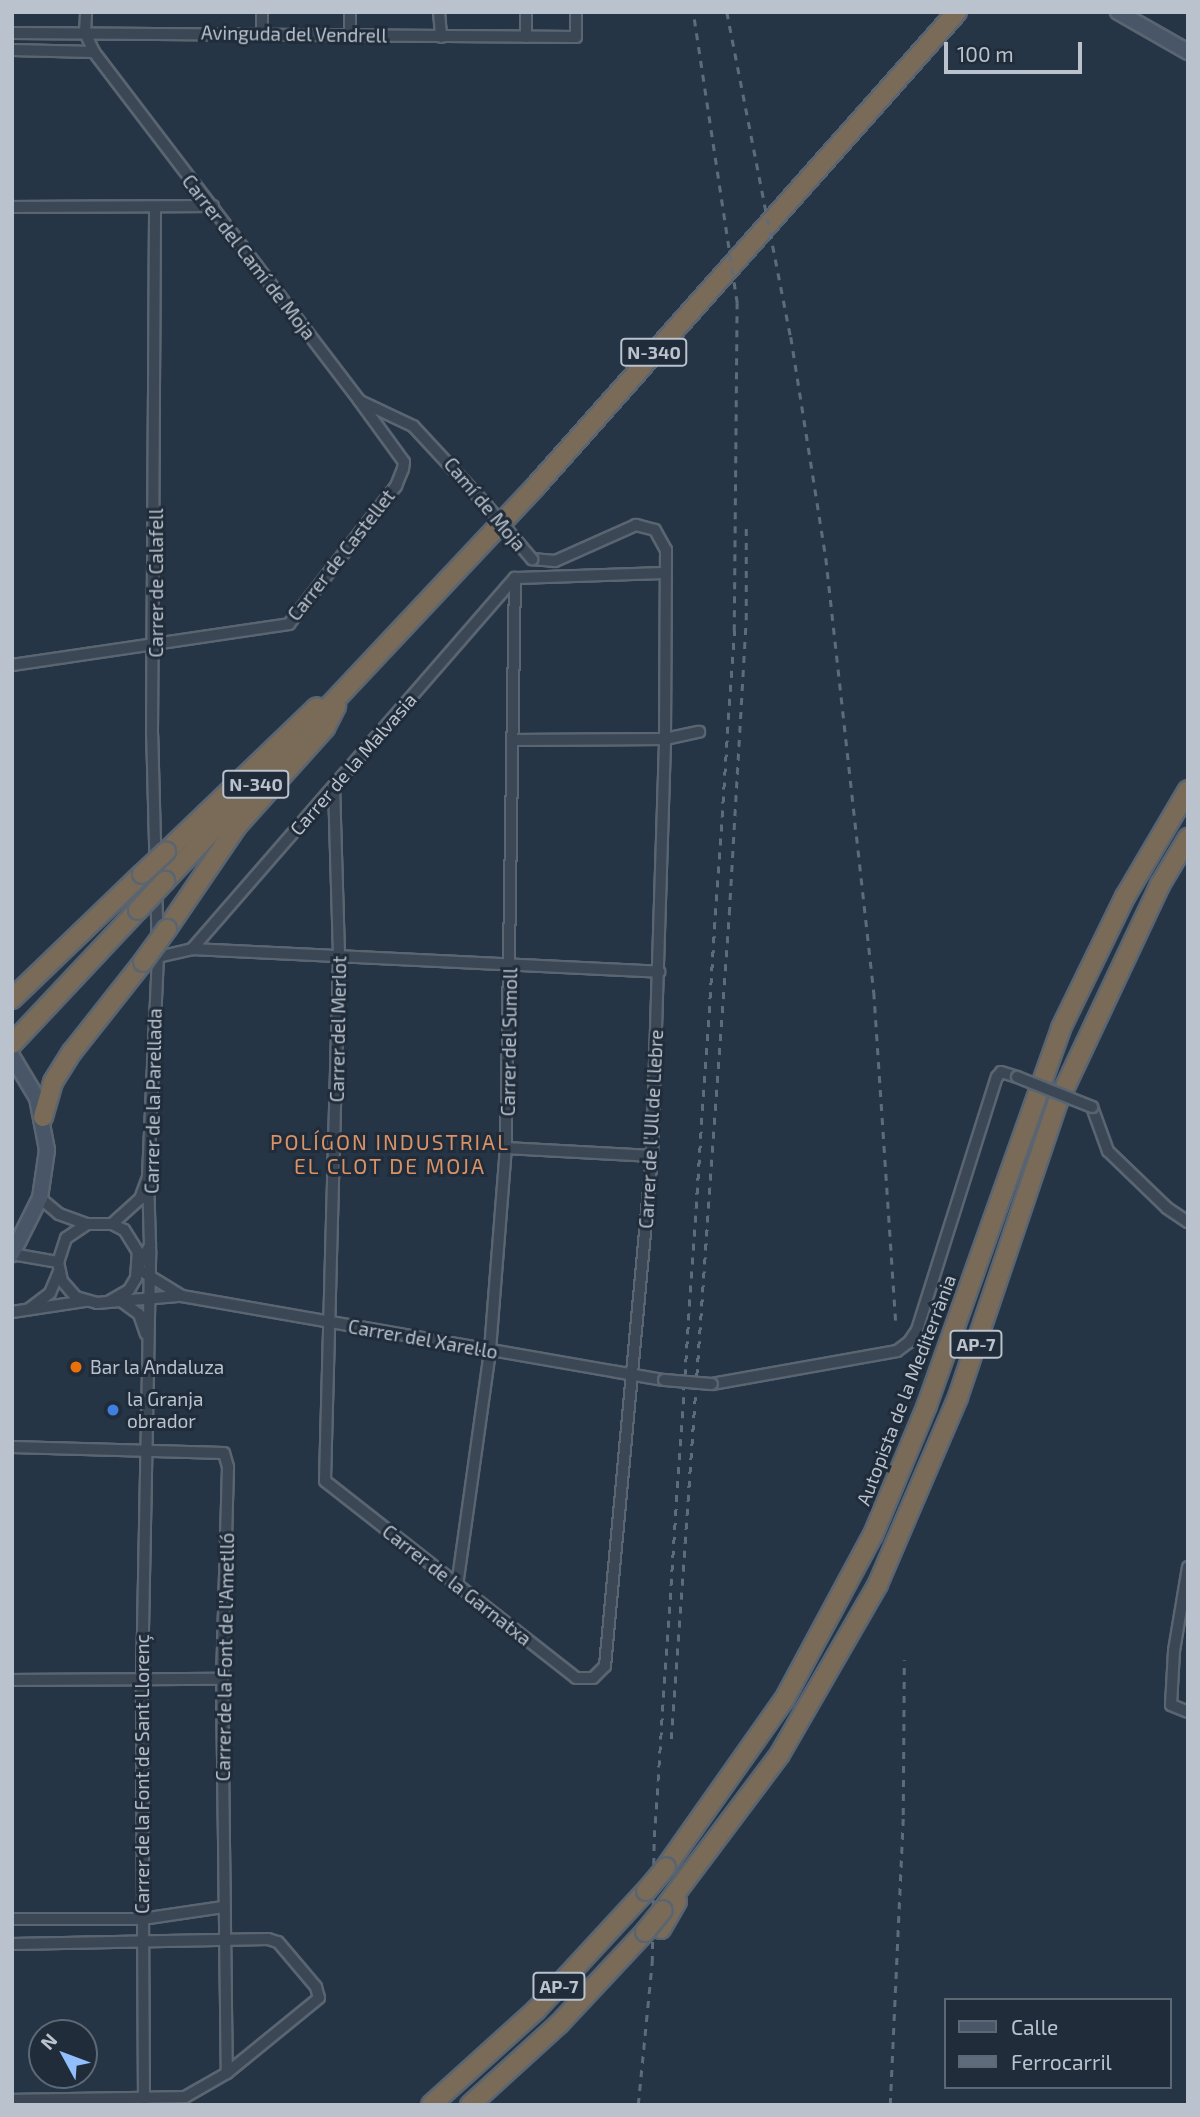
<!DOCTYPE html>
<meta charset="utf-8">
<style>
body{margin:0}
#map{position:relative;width:1200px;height:2117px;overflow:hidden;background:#263545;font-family:"Exo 2",sans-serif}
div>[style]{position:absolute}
.roads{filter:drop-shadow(2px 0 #5a6571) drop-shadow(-2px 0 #5a6571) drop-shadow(0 2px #5a6571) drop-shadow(0 -2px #5a6571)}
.street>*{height:10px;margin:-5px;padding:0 5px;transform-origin:5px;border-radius:5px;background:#3b4754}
.secondary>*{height:14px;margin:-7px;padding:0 7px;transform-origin:7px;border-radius:7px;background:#495667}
.highway>*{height:18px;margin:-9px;padding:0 9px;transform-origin:9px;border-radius:9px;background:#7a6b58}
.rail>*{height:2.5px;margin-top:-1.25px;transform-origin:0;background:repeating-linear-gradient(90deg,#5d6b7b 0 7px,transparent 0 14px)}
.bridges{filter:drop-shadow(2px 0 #5a6571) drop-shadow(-2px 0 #5a6571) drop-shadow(0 2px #5a6571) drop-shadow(0 -2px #5a6571)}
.street-bridge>*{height:10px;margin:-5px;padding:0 5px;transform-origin:5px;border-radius:5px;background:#3b4754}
.highway-bridge>*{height:18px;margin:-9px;padding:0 9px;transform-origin:9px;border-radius:9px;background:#7a6b58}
.dots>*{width:19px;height:19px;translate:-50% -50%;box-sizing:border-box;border:4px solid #202c3a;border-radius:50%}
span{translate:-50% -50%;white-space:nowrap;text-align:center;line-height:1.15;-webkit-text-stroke:6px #202c3a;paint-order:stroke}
.shield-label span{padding:2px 5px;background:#202c3a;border:2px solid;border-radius:5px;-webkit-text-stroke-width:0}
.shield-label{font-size:18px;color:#b9c2cd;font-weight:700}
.street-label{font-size:19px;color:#b9c2cd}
.poi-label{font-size:19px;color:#b9c2cd}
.left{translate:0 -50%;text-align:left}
.neighbourhood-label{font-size:21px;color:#da9267;letter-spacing:2px}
.frame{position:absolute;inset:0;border:14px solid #b9c2cd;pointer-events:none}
.legend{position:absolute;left:944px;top:1998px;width:228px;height:91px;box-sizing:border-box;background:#202c3a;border:2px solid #5d6875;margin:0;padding:9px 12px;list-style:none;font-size:21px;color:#b9c2cd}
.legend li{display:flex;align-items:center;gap:14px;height:35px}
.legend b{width:35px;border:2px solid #5d6875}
.north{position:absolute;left:28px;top:2019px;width:70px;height:70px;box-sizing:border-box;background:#202c3a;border:2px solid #5d6875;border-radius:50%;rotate:311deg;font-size:19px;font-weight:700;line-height:28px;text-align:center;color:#b9c2cd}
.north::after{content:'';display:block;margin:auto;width:24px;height:32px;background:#90bffc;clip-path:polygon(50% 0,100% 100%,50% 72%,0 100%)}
.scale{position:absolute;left:944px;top:42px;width:138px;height:32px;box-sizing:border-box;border:4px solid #b9c2cd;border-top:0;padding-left:9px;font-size:21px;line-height:24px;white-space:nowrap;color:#b9c2cd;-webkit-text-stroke:5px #202c3a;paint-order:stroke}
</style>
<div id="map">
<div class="roads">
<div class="street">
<div style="left:439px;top:12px;width:25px;rotate:85deg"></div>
<div style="left:12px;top:33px;width:564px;rotate:0.41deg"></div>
<div style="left:576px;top:37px;width:25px;rotate:-90deg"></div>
<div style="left:262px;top:33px;width:21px;rotate:-90deg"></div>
<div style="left:350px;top:35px;width:23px;rotate:-90deg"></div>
<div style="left:526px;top:37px;width:25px;rotate:-90deg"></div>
<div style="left:12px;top:50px;width:82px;rotate:1.4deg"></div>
<div style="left:12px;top:207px;width:201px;rotate:-0.3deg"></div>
<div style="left:360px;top:401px;width:59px;rotate:25.3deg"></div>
<div style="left:413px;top:426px;width:109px;rotate:47.2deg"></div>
<div style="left:515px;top:578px;width:150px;rotate:-1.9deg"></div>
<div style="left:12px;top:665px;width:280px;rotate:-8.4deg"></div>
<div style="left:289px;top:624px;width:175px;rotate:-52.2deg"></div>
<div style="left:396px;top:486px;width:18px;rotate:-68deg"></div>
<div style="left:403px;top:469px;width:7px;rotate:-82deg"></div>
<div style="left:404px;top:462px;width:77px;rotate:-126deg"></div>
<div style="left:359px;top:400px;width:437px;rotate:-127.3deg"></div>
<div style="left:94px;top:52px;width:21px;rotate:-115deg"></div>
<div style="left:85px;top:33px;width:21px;rotate:-87deg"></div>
<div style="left:512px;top:740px;width:153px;rotate:-0.4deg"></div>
<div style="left:665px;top:739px;width:35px;rotate:-12deg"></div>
<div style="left:334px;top:786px;width:173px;rotate:88.3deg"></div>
<div style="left:339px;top:959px;width:522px;rotate:91.54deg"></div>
<div style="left:325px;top:1481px;width:319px;rotate:38.1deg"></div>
<div style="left:576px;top:1678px;width:17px"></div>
<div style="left:593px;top:1678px;width:17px;rotate:-45deg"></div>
<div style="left:605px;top:1666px;width:512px;rotate:-84.73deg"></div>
<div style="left:652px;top:1156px;width:417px;rotate:-88.2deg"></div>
<div style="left:665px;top:739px;width:189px;rotate:-89.7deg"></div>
<div style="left:666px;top:550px;width:23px;rotate:-119deg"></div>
<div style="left:655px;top:530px;width:20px;rotate:-165deg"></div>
<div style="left:636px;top:525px;width:89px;rotate:156deg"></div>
<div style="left:555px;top:561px;width:23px;rotate:-175deg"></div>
<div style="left:192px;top:949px;width:492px;rotate:-49deg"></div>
<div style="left:158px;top:957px;width:35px;rotate:-13deg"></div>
<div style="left:192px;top:949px;width:468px;rotate:2.8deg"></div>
<div style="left:1092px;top:1107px;width:47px;rotate:70deg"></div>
<div style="left:1108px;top:1151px;width:82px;rotate:44deg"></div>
<div style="left:1167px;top:1208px;width:25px;rotate:34deg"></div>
<div style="left:506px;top:1148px;width:146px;rotate:3.1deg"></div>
<div style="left:40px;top:1198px;width:25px;rotate:40deg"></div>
<div style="left:59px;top:1214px;width:30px;rotate:20deg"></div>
<div style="left:112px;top:1224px;width:38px;rotate:-42deg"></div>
<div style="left:140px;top:1199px;width:23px;rotate:-70deg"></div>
<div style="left:12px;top:1254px;width:47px;rotate:9.9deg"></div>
<div style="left:139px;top:1266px;width:24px;rotate:-62deg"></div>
<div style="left:150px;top:1245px;width:69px;rotate:-91.7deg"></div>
<div style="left:148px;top:1176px;width:219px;rotate:-87.4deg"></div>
<div style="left:158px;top:957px;width:222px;rotate:-91.5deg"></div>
<div style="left:152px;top:735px;width:527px;rotate:-89.67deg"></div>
<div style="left:138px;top:1269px;width:52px;rotate:31.5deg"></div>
<div style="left:182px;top:1296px;width:489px;rotate:9.9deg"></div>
<div style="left:121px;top:1301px;width:22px;rotate:36deg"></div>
<div style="left:139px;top:1314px;width:21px;rotate:71deg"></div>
<div style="left:108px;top:1302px;width:24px;rotate:-30deg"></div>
<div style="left:129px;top:1290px;width:14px;rotate:-60deg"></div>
<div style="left:136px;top:1278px;width:26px;rotate:-86deg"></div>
<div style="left:138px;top:1252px;width:26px;rotate:-122deg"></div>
<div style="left:124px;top:1230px;width:13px;rotate:-153deg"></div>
<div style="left:112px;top:1224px;width:25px;rotate:180deg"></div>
<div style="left:87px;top:1224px;width:25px;rotate:146deg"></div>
<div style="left:66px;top:1238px;width:25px;rotate:108deg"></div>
<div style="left:58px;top:1262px;width:19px;rotate:78deg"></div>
<div style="left:62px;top:1281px;width:21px;rotate:49deg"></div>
<div style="left:76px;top:1297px;width:22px;rotate:16deg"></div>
<div style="left:97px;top:1303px;width:81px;rotate:-4.9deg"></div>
<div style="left:29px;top:1309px;width:26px;rotate:-37deg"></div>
<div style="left:50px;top:1293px;width:23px;rotate:-67deg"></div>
<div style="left:12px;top:1312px;width:75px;rotate:-8.5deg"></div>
<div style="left:712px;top:1384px;width:188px;rotate:-10.1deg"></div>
<div style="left:897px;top:1351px;width:15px;rotate:-37deg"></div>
<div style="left:909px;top:1342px;width:14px;rotate:-56deg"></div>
<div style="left:917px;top:1330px;width:265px;rotate:-72.5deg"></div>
<div style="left:997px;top:1077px;width:6px;rotate:-51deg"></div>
<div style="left:1001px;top:1072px;width:17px;rotate:17deg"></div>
<div style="left:12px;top:1447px;width:212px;rotate:1.6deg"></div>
<div style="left:224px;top:1453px;width:15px;rotate:74deg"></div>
<div style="left:228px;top:1467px;width:212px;rotate:91.6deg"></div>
<div style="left:222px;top:1679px;width:394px;rotate:89.3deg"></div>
<div style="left:1188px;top:1567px;width:85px;rotate:99.5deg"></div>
<div style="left:1174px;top:1651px;width:54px;rotate:93.2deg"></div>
<div style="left:1171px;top:1705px;width:18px;rotate:22deg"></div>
<div style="left:457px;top:1586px;width:238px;rotate:-82deg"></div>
<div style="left:490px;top:1350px;width:203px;rotate:-85.5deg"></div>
<div style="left:506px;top:1148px;width:570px;rotate:-89.1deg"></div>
<div style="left:12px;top:1680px;width:210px;rotate:-0.3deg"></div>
<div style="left:12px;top:1919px;width:130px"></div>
<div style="left:142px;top:1919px;width:82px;rotate:-8.4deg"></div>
<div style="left:12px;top:1944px;width:256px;rotate:-1.1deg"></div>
<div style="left:268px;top:1939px;width:10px;rotate:17deg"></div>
<div style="left:278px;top:1942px;width:59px;rotate:49.8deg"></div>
<div style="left:316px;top:1987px;width:11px;rotate:75deg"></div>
<div style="left:319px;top:1998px;width:119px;rotate:140.8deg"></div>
<div style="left:227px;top:2073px;width:48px;rotate:150.3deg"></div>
<div style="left:185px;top:2097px;width:173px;rotate:179deg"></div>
<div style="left:144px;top:2099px;width:417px;rotate:-90.3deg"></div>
<div style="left:142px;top:1682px;width:432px;rotate:-88.9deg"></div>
</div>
<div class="secondary">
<div style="left:1118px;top:12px;width:81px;rotate:29.7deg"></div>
<div style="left:12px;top:1056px;width:49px;rotate:59.2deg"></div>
<div style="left:37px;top:1098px;width:53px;rotate:79.1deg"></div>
<div style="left:47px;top:1150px;width:49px;rotate:98.3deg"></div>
<div style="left:40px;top:1198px;width:63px;rotate:116.6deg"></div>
</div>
<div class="highway">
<div style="left:166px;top:852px;width:209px;rotate:-43.8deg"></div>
<div style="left:165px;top:881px;width:542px;rotate:-46.79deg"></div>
<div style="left:536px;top:486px;width:634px;rotate:-48.39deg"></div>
<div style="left:167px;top:929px;width:125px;rotate:-55.8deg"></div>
<div style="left:237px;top:826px;width:132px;rotate:-48.1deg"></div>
<div style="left:325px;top:728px;width:25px;rotate:-63deg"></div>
<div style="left:12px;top:999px;width:180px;rotate:-43.9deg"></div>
<div style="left:12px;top:1044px;width:184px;rotate:-46.8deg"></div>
<div style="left:43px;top:1117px;width:36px;rotate:-74deg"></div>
<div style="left:53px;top:1082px;width:36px;rotate:-58deg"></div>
<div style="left:72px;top:1052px;width:115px;rotate:-51.7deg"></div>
<div style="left:666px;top:1867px;width:204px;rotate:-54.8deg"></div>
<div style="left:784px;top:1700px;width:187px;rotate:-61.7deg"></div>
<div style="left:873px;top:1535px;width:141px;rotate:-67.4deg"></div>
<div style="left:927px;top:1405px;width:400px;rotate:-70.4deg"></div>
<div style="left:1061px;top:1028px;width:146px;rotate:-64deg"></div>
<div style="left:1125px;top:897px;width:124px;rotate:-59.5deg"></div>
<div style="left:663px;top:1910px;width:195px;rotate:-53.1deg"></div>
<div style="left:780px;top:1754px;width:196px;rotate:-60deg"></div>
<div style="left:878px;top:1584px;width:203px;rotate:-66.8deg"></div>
<div style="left:958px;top:1397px;width:311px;rotate:-71.3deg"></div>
<div style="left:1058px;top:1102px;width:240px;rotate:-64.8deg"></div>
<div style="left:1160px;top:885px;width:55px;rotate:-59.2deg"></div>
<div style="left:661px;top:1929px;width:32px;rotate:-60deg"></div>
<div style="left:431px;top:2105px;width:142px;rotate:-42.1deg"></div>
<div style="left:536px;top:2010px;width:162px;rotate:-47.3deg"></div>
<div style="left:470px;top:2105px;width:120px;rotate:-42.3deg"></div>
<div style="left:559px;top:2024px;width:126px;rotate:-46.9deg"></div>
</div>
</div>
<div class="rail">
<div style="left:727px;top:12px;width:331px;rotate:78.9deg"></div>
<div style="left:791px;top:337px;width:224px;rotate:81deg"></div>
<div style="left:826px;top:558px;width:437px;rotate:83.7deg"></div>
<div style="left:874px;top:992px;width:334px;rotate:86.2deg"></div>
<div style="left:671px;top:1739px;width:827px;rotate:-85.98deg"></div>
<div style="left:729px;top:914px;width:294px;rotate:-86.7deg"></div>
<div style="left:746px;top:620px;width:96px;rotate:-90deg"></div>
<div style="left:638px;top:2105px;width:143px;rotate:-84.4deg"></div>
<div style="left:652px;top:1963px;width:126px;rotate:-89.1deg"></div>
<div style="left:654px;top:1837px;width:1209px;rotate:-86.2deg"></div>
<div style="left:734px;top:631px;width:328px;rotate:-89.5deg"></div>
<div style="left:737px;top:303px;width:294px;rotate:-98.6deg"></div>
<div style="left:890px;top:2105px;width:290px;rotate:-87.4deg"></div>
<div style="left:903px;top:1815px;width:155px;rotate:-89.6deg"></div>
</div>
<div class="bridges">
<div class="street-bridge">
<div style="left:487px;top:506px;width:70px;rotate:49.7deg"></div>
<div style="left:1017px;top:1077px;width:81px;rotate:21.8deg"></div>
<div style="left:664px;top:1380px;width:48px;rotate:4.8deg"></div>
</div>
<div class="highway-bridge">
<div style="left:142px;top:874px;width:33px;rotate:-43deg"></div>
<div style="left:138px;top:910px;width:40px;rotate:-47deg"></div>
<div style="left:143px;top:962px;width:41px;rotate:-54deg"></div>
<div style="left:646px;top:1891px;width:31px;rotate:-50deg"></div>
<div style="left:645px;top:1932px;width:28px;rotate:-51deg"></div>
</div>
</div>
<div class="dots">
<div style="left:76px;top:1367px;background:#e8710a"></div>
<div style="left:113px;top:1410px;background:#3f7fe0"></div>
</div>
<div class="shield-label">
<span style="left:654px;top:352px">N-340</span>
<span style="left:256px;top:784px">N-340</span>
<span style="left:976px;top:1344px">AP-7</span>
<span style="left:559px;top:1986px">AP-7</span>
</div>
<div class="street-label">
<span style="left:294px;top:34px;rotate:1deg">Avinguda del Vendrell</span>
<span style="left:249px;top:257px;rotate:52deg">Carrer del Camí de Moja</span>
<span style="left:485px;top:504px;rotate:50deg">Camí de Moja</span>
<span style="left:341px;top:555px;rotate:-52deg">Carrer de Castellet</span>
<span style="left:156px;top:583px;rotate:-90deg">Carrer de Calafell</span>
<span style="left:353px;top:764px;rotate:-49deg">Carrer de la Malvasia</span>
<span style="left:338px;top:1029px;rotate:-89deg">Carrer del Merlot</span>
<span style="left:509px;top:1042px;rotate:-89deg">Carrer del Sumoll</span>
<span style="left:153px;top:1101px;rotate:-89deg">Carrer de la Parellada</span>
<span style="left:651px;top:1129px;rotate:-87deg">Carrer de l'Ull de Llebre</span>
<span style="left:423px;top:1339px;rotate:10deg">Carrer del Xarel·lo</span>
<span style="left:906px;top:1390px;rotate:-69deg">Autopista de la Mediterrània</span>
<span style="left:457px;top:1585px;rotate:38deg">Carrer de la Garnatxa</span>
<span style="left:225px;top:1657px;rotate:-89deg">Carrer de la Font de l'Ametlló</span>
<span style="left:142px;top:1774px;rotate:-90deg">Carrer de la Font de Sant Llorenç</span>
</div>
<div class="poi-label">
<span class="left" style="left:90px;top:1367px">Bar la Andaluza</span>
<span class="left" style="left:127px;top:1410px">la Granja<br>obrador</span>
</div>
<div class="neighbourhood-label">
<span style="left:390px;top:1154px">POLÍGON INDUSTRIAL<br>EL CLOT DE MOJA</span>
</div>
<div class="frame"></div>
<ul class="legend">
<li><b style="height:9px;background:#495667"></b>Calle</li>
<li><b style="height:9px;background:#5d6b7b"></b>Ferrocarril</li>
</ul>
<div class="north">N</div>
<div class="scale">100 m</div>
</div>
